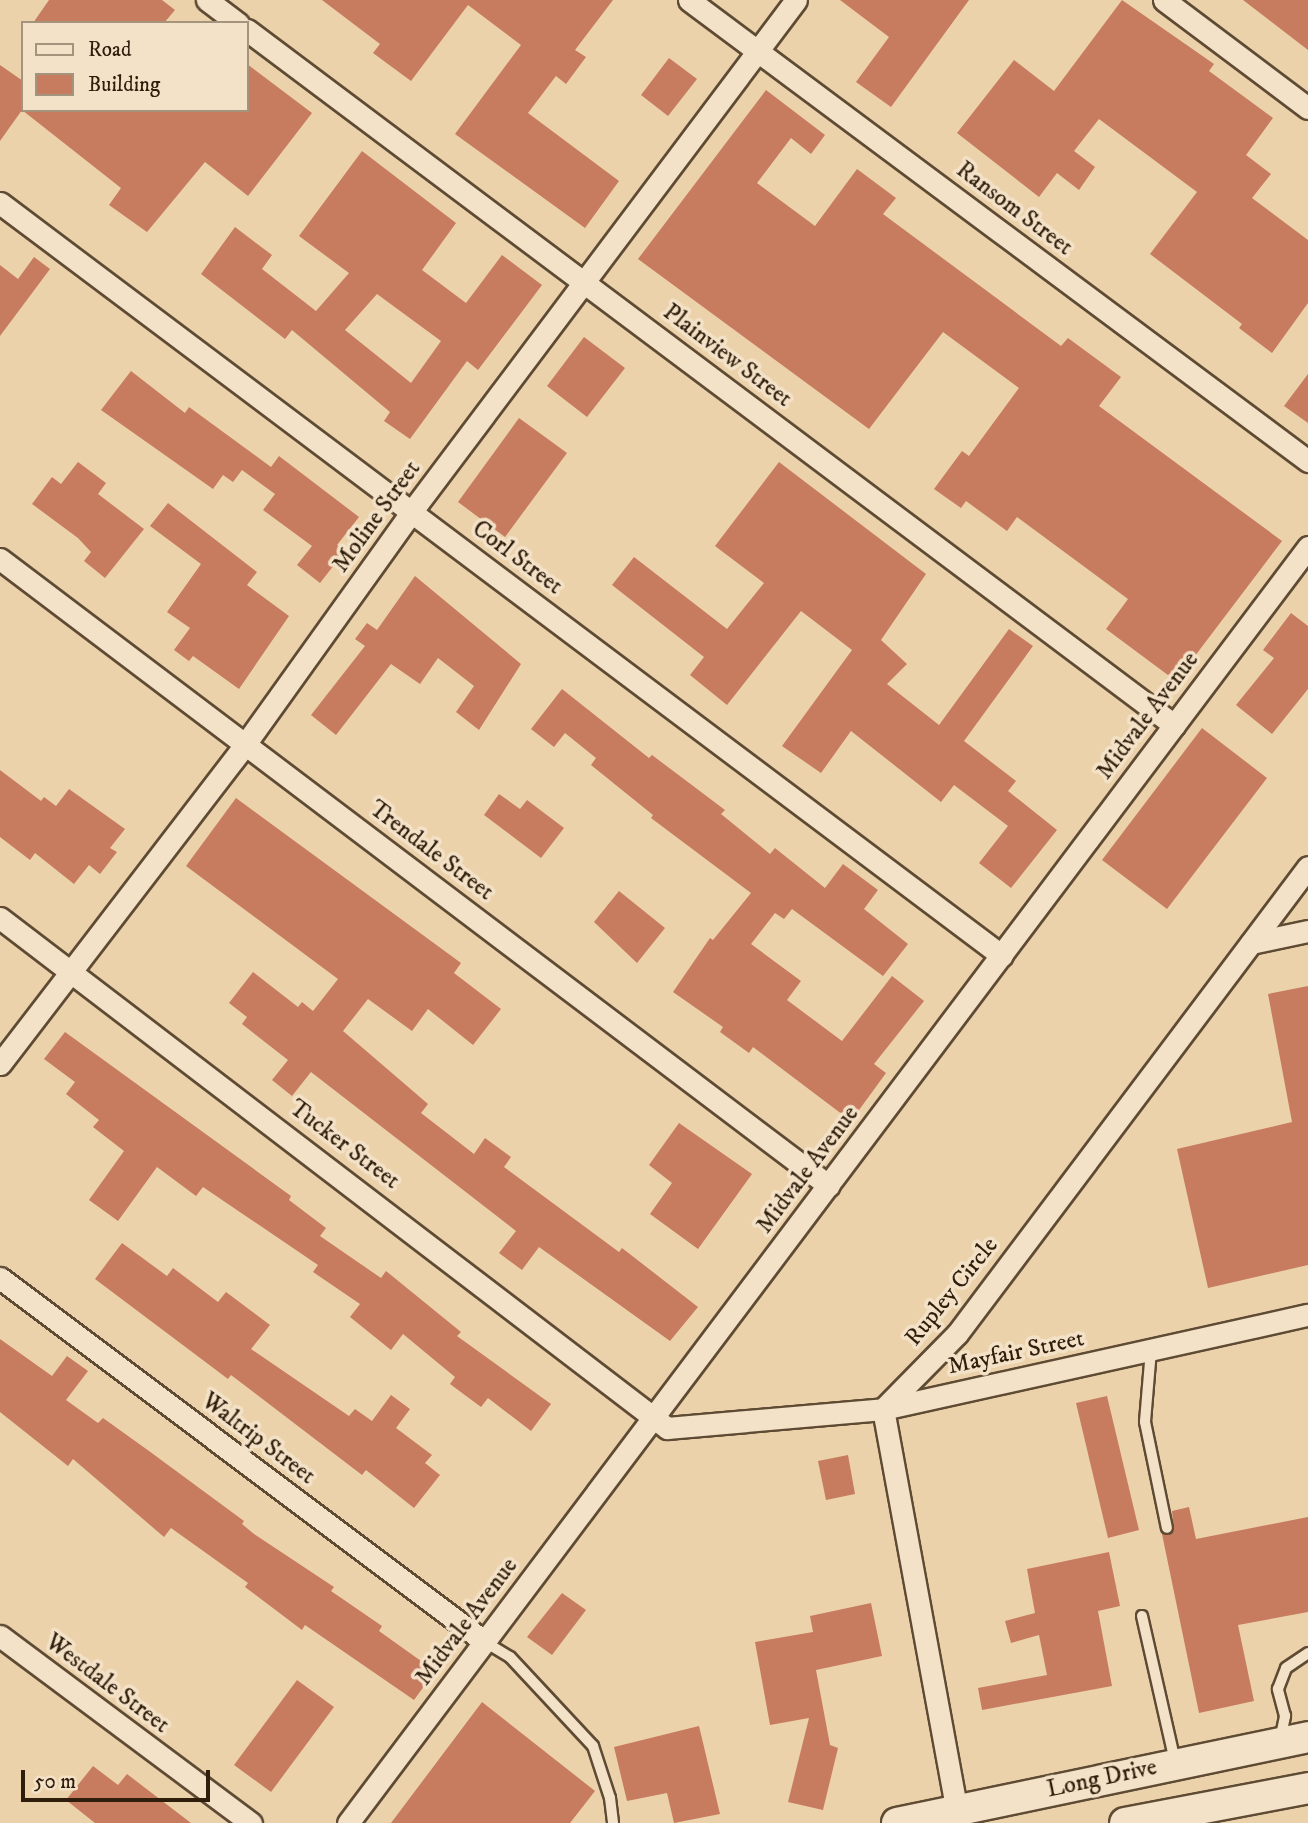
<!DOCTYPE html>
<style>
body{margin:0}
#map{position:relative;width:1308px;height:1823px;overflow:hidden;background:#ecd2ab;font-family:"IM FELL DW Pica",serif}
div>[style]{position:absolute}
.building>*{inset:0;background:#c77b5f}
.roads{filter:drop-shadow(2px 0 #5f4b34) drop-shadow(-2px 0 #5f4b34) drop-shadow(0 2px #5f4b34) drop-shadow(0 -2px #5f4b34)}
.lane>*{height:10px;margin:-5px;padding:0 5px;transform-origin:5px;border-radius:5px;background:#f3e2c8}
.street>*{height:21px;margin:-10.5px;padding:0 10.5px;transform-origin:10.5px;border-radius:10.5px;background:#f3e2c8}
.secondary>*{height:30px;margin:-15px;padding:0 15px;transform-origin:15px;border-radius:15px;background:#f3e2c8}
span{translate:-50% -50%;white-space:nowrap;text-align:center;line-height:1.15;-webkit-text-stroke:7px #f3e2c8;paint-order:stroke}
.street-label{font-size:24px;color:#301e0c}
.legend{position:absolute;left:21px;top:21px;width:228px;height:91px;box-sizing:border-box;background:#f3e2c8;border:2px solid #a5947d;margin:0;padding:9px 12px;list-style:none;font-size:21px;color:#301e0c}
.legend li{display:flex;align-items:center;gap:14px;height:35px}
.legend b{width:35px;border:2px solid #a5947d}
.scale{position:absolute;left:21px;top:1770px;width:189px;height:32px;box-sizing:border-box;border:4px solid #301e0c;border-top:0;padding-left:9px;font-size:21px;line-height:24px;white-space:nowrap;color:#301e0c;-webkit-text-stroke:5px #f3e2c8;paint-order:stroke}
</style>
<div id="map">
<div class="building">
<div style="clip-path:polygon(49px 0,162px 0,175px 10px,164px 23px,33px 23px)"></div>
<div style="clip-path:polygon(322px 0,613px 0,575px 50px,586px 57px,566px 84px,556px 76px,528px 113px,619px 181px,585px 228px,455px 134px,521px 45px,468px 5px,411px 81px,373px 53px,380px 44px)"></div>
<div style="clip-path:polygon(840px 0,969px 0,891px 107px,856px 82px,889px 37px)"></div>
<div style="clip-path:polygon(1122px 0,1214px 64px,1209px 71px,1273px 118px,1246px 155px,1271px 174px,1252px 198px,1308px 240px,1308px 303px,1272px 353px,1239px 328px,1242px 324px,1150px 254px,1197px 192px,1099px 119px,1074px 151px,1095px 167px,1079px 190px,1057px 173px,1039px 197px,957px 133px,1014px 60px,1054px 91px)"></div>
<div style="clip-path:polygon(1243px 0,1308px 0,1308px 50px)"></div>
<div style="clip-path:polygon(669px 58px,697px 79px,668px 116px,641px 95px)"></div>
<div style="clip-path:polygon(247px 64px,312px 113px,248px 196px,205px 162px,147px 232px,109px 205px,121px 188px,22px 110px,0 141px,0 65px,23px 81px,22px 110px,247px 110px)"></div>
<div style="clip-path:polygon(766px 90px,825px 135px,811px 154px,791px 138px,757px 183px,815px 226px,857px 169px,896px 198px,883px 214px,1061px 346px,1068px 338px,1121px 377px,1099px 406px,1282px 541px,1176px 681px,1106px 629px,1128px 599px,1017px 517px,1007px 531px,966px 501px,961px 508px,934px 489px,962px 451px,969px 456px,1019px 388px,943px 332px,869px 429px,638px 259px)"></div>
<div style="clip-path:polygon(evenodd,362px 151px,456px 223px,422px 270px,466px 303px,502px 255px,542px 285px,478px 370px,467px 361px,410px 439px,384px 421px,390px 412px,292px 330px,285px 339px,201px 274px,235px 227px,272px 255px,262px 269px,316px 311px,349px 273px,299px 236px,362px 151px,377px 294px,441px 341px,411px 383px,345px 330px,377px 294px)"></div>
<div style="clip-path:polygon(34px 257px,50px 269px,0 336px,0 265px,18px 279px)"></div>
<div style="clip-path:polygon(584px 337px,625px 368px,587px 417px,547px 386px)"></div>
<div style="clip-path:polygon(131px 371px,185px 413px,189px 407px,271px 467px,279px 456px,359px 517px,337px 545px,345px 551px,320px 583px,297px 565px,312px 546px,263px 510px,275px 494px,242px 470px,233px 482px,223px 475px,213px 489px,101px 410px)"></div>
<div style="clip-path:polygon(1308px 374px,1308px 423px,1284px 406px)"></div>
<div style="clip-path:polygon(519px 418px,567px 453px,505px 537px,458px 502px)"></div>
<div style="clip-path:polygon(78px 462px,106px 483px,98px 494px,144px 529px,105px 578px,84px 561px,91px 552px,78px 538px,32px 504px,52px 477px,61px 484px)"></div>
<div style="clip-path:polygon(779px 462px,926px 574px,881px 640px,907px 664px,887px 684px,939px 725px,1009px 629px,1033px 646px,964px 741px,1016px 781px,1008px 791px,1057px 830px,1011px 888px,979px 863px,1008px 826px,954px 785px,941px 802px,851px 731px,821px 773px,782px 746px,852px 650px,801px 611px,727px 705px,690px 675px,704px 657px,612px 585px,634px 557px,727px 629px,764px 583px,715px 546px)"></div>
<div style="clip-path:polygon(168px 503px,257px 572px,247px 585px,289px 616px,239px 689px,193px 656px,189px 661px,174px 650px,190px 628px,167px 612px,201px 564px,150px 526px)"></div>
<div style="clip-path:polygon(415px 576px,521px 664px,479px 730px,456px 712px,474px 686px,438px 658px,420px 684px,391px 664px,336px 735px,311px 715px,365px 646px,355px 639px,367px 623px,377px 630px)"></div>
<div style="clip-path:polygon(1291px 613px,1308px 626px,1308px 689px,1272px 734px,1236px 705px,1274px 658px,1263px 650px)"></div>
<div style="clip-path:polygon(562px 689px,649px 758px,652px 755px,725px 810px,721px 814px,770px 854px,775px 848px,825px 888px,843px 864px,878px 890px,864px 909px,908px 944px,883px 976px,792px 909px,784px 919px,775px 913px,751px 944px,801px 981px,787px 1000px,842px 1041px,892px 976px,924px 1001px,874px 1064px,886px 1073px,851px 1121px,753px 1047px,749px 1053px,720px 1032px,723px 1027px,673px 992px,710px 938px,713px 940px,751px 893px,651px 818px,653px 815px,591px 765px,596px 758px,565px 733px,554px 747px,531px 729px)"></div>
<div style="clip-path:polygon(1202px 728px,1267px 778px,1167px 909px,1102px 860px)"></div>
<div style="clip-path:polygon(0 770px,41px 801px,44px 797px,56px 806px,69px 789px,125px 829px,110px 848px,117px 852px,100px 874px,89px 865px,74px 884px,35px 853px,30px 860px,0 837px)"></div>
<div style="clip-path:polygon(499px 794px,520px 809px,527px 800px,564px 828px,541px 858px,484px 815px)"></div>
<div style="clip-path:polygon(236px 798px,461px 963px,454px 973px,501px 1009px,473px 1045px,428px 1009px,412px 1031px,368px 999px,343px 1031px,428px 1104px,421px 1113px,474px 1154px,485px 1138px,511px 1157px,504px 1167px,619px 1252px,622px 1248px,698px 1307px,670px 1341px,539px 1247px,522px 1270px,499px 1253px,516px 1231px,311px 1072px,292px 1096px,272px 1080px,288px 1060px,242px 1024px,247px 1017px,229px 1003px,253px 972px,298px 1007px,302px 1002px,313px 1011px,338px 979px,186px 866px)"></div>
<div style="clip-path:polygon(619px 891px,665px 928px,637px 963px,594px 922px)"></div>
<div style="clip-path:polygon(1308px 986px,1308px 1265px,1208px 1288px,1177px 1149px,1292px 1122px,1268px 994px)"></div>
<div style="clip-path:polygon(65px 1032px,291px 1196px,289px 1200px,326px 1228px,320px 1236px,381px 1278px,386px 1271px,461px 1332px,457px 1336px,551px 1404px,531px 1431px,488px 1398px,481px 1407px,450px 1384px,455px 1377px,403px 1334px,391px 1350px,350px 1317px,360px 1304px,313px 1272px,318px 1265px,203px 1187px,196px 1196px,157px 1167px,118px 1221px,89px 1200px,124px 1151px,93px 1127px,99px 1120px,66px 1094px,75px 1082px,44px 1059px)"></div>
<div style="clip-path:polygon(679px 1123px,752px 1174px,698px 1249px,650px 1214px,672px 1183px,649px 1165px)"></div>
<div style="clip-path:polygon(122px 1243px,167px 1276px,173px 1268px,218px 1302px,226px 1292px,270px 1325px,251px 1349px,349px 1416px,355px 1409px,372px 1421px,391px 1395px,410px 1409px,396px 1428px,432px 1455px,425px 1463px,440px 1475px,414px 1508px,366px 1470px,362px 1475px,231px 1375px,228px 1379px,95px 1279px)"></div>
<div style="clip-path:polygon(0 1339px,52px 1376px,67px 1356px,88px 1371px,66px 1400px,98px 1423px,103px 1418px,149px 1451px,244px 1521px,242px 1524px,254px 1534px,334px 1587px,331px 1591px,382px 1626px,379px 1631px,435px 1671px,414px 1700px,305px 1625px,302px 1630px,245px 1587px,248px 1583px,171px 1528px,164px 1537px,73px 1459px,68px 1466px,0 1412px)"></div>
<div style="clip-path:polygon(1107px 1396px,1139px 1530px,1108px 1538px,1076px 1403px)"></div>
<div style="clip-path:polygon(848px 1455px,855px 1494px,826px 1500px,818px 1461px)"></div>
<div style="clip-path:polygon(1189px 1507px,1196px 1539px,1308px 1517px,1308px 1612px,1238px 1625px,1254px 1701px,1199px 1713px,1162px 1534px,1174px 1531px,1172px 1511px)"></div>
<div style="clip-path:polygon(1109px 1552px,1120px 1606px,1098px 1611px,1112px 1686px,982px 1710px,978px 1688px,1047px 1675px,1039px 1635px,1011px 1643px,1005px 1621px,1035px 1613px,1027px 1569px)"></div>
<div style="clip-path:polygon(562px 1593px,586px 1610px,552px 1655px,527px 1637px)"></div>
<div style="clip-path:polygon(871px 1603px,882px 1656px,816px 1670px,830px 1745px,838px 1748px,823px 1810px,788px 1802px,809px 1718px,770px 1725px,755px 1642px,813px 1632px,810px 1616px)"></div>
<div style="clip-path:polygon(297px 1680px,334px 1707px,271px 1792px,234px 1765px)"></div>
<div style="clip-path:polygon(482px 1702px,595px 1791px,570px 1823px,391px 1823px)"></div>
<div style="clip-path:polygon(699px 1726px,720px 1814px,674px 1823px,667px 1793px,627px 1801px,614px 1747px)"></div>
<div style="clip-path:polygon(93px 1766px,118px 1785px,127px 1774px,191px 1823px,95px 1823px,66px 1800px)"></div>
</div>
<div class="roads">
<div class="lane">
<div style="left:1151px;top:1350px;width:72px;rotate:94.8deg"></div>
<div style="left:1145px;top:1422px;width:108px;rotate:78.3deg"></div>
<div style="left:1142px;top:1616px;width:149px;rotate:77.2deg"></div>
<div style="left:485px;top:1642px;width:29px;rotate:31deg"></div>
<div style="left:510px;top:1657px;width:122px;rotate:47deg"></div>
<div style="left:593px;top:1746px;width:55px;rotate:71.9deg"></div>
<div style="left:610px;top:1798px;width:25px;rotate:83deg"></div>
<div style="left:1280px;top:1740px;width:25px;rotate:-78deg"></div>
<div style="left:1285px;top:1716px;width:28px;rotate:-105deg"></div>
<div style="left:1278px;top:1689px;width:22px;rotate:-69deg"></div>
<div style="left:1286px;top:1668px;width:27px;rotate:-34deg"></div>
</div>
<div class="street">
<div style="left:207px;top:0;width:39px;rotate:37deg"></div>
<div style="left:689px;top:0;width:772px;rotate:36.68deg"></div>
<div style="left:1164px;top:0;width:180px;rotate:36.9deg"></div>
<div style="left:247px;top:30px;width:1159px;rotate:36.86deg"></div>
<div style="left:0;top:203px;width:1253px;rotate:36.92deg"></div>
<div style="left:0;top:559px;width:1039px;rotate:37.1deg"></div>
<div style="left:0;top:918px;width:840px;rotate:37.4deg"></div>
<div style="left:667px;top:1428px;width:217px;rotate:-5deg"></div>
<div style="left:883px;top:1409px;width:435px;rotate:-12.5deg"></div>
<div style="left:1251px;top:943px;width:58px;rotate:-11.9deg"></div>
<div style="left:0;top:1064px;width:404px;rotate:-52.5deg"></div>
<div style="left:246px;top:743px;width:285px;rotate:-54.4deg"></div>
<div style="left:412px;top:511px;width:639px;rotate:-53.08deg"></div>
<div style="left:0;top:1278px;width:606px;rotate:36.89deg"></div>
<div style="left:0;top:1636px;width:313px;rotate:36.7deg"></div>
<div style="left:348px;top:1823px;width:1597px;rotate:-53.04deg"></div>
<div style="left:959px;top:1823px;width:421px;rotate:-100.4deg"></div>
<div style="left:883px;top:1409px;width:105px;rotate:-45.4deg"></div>
<div style="left:957px;top:1334px;width:584px;rotate:-53.07deg"></div>
</div>
<div class="secondary">
<div style="left:897px;top:1823px;width:420px;rotate:-11.8deg"></div>
<div style="left:1125px;top:1823px;width:186px;rotate:-10.8deg"></div>
</div>
</div>
<div class="street-label">
<span style="left:1014px;top:209px;rotate:37deg">Ransom Street</span>
<span style="left:727px;top:356px;rotate:37deg">Plainview Street</span>
<span style="left:377px;top:517px;rotate:-54deg">Moline Street</span>
<span style="left:517px;top:558px;rotate:37deg">Corl Street</span>
<span style="left:1148px;top:716px;rotate:-53deg">Midvale Avenue</span>
<span style="left:431px;top:851px;rotate:37deg">Trendale Street</span>
<span style="left:344px;top:1145px;rotate:37deg">Tucker Street</span>
<span style="left:808px;top:1170px;rotate:-53deg">Midvale Avenue</span>
<span style="left:952px;top:1292px;rotate:-51deg">Rupley Circle</span>
<span style="left:1016px;top:1353px;rotate:-12deg">Mayfair Street</span>
<span style="left:258px;top:1439px;rotate:37deg">Waltrip Street</span>
<span style="left:467px;top:1622px;rotate:-53deg">Midvale Avenue</span>
<span style="left:107px;top:1684px;rotate:37deg">Westdale Street</span>
<span style="left:1102px;top:1779px;rotate:-12deg">Long Drive</span>
</div>
<ul class="legend">
<li><b style="height:9px;background:#f3e2c8"></b>Road</li>
<li><b style="height:19px;background:#c77b5f"></b>Building</li>
</ul>
<div class="scale">50 m</div>
</div>
